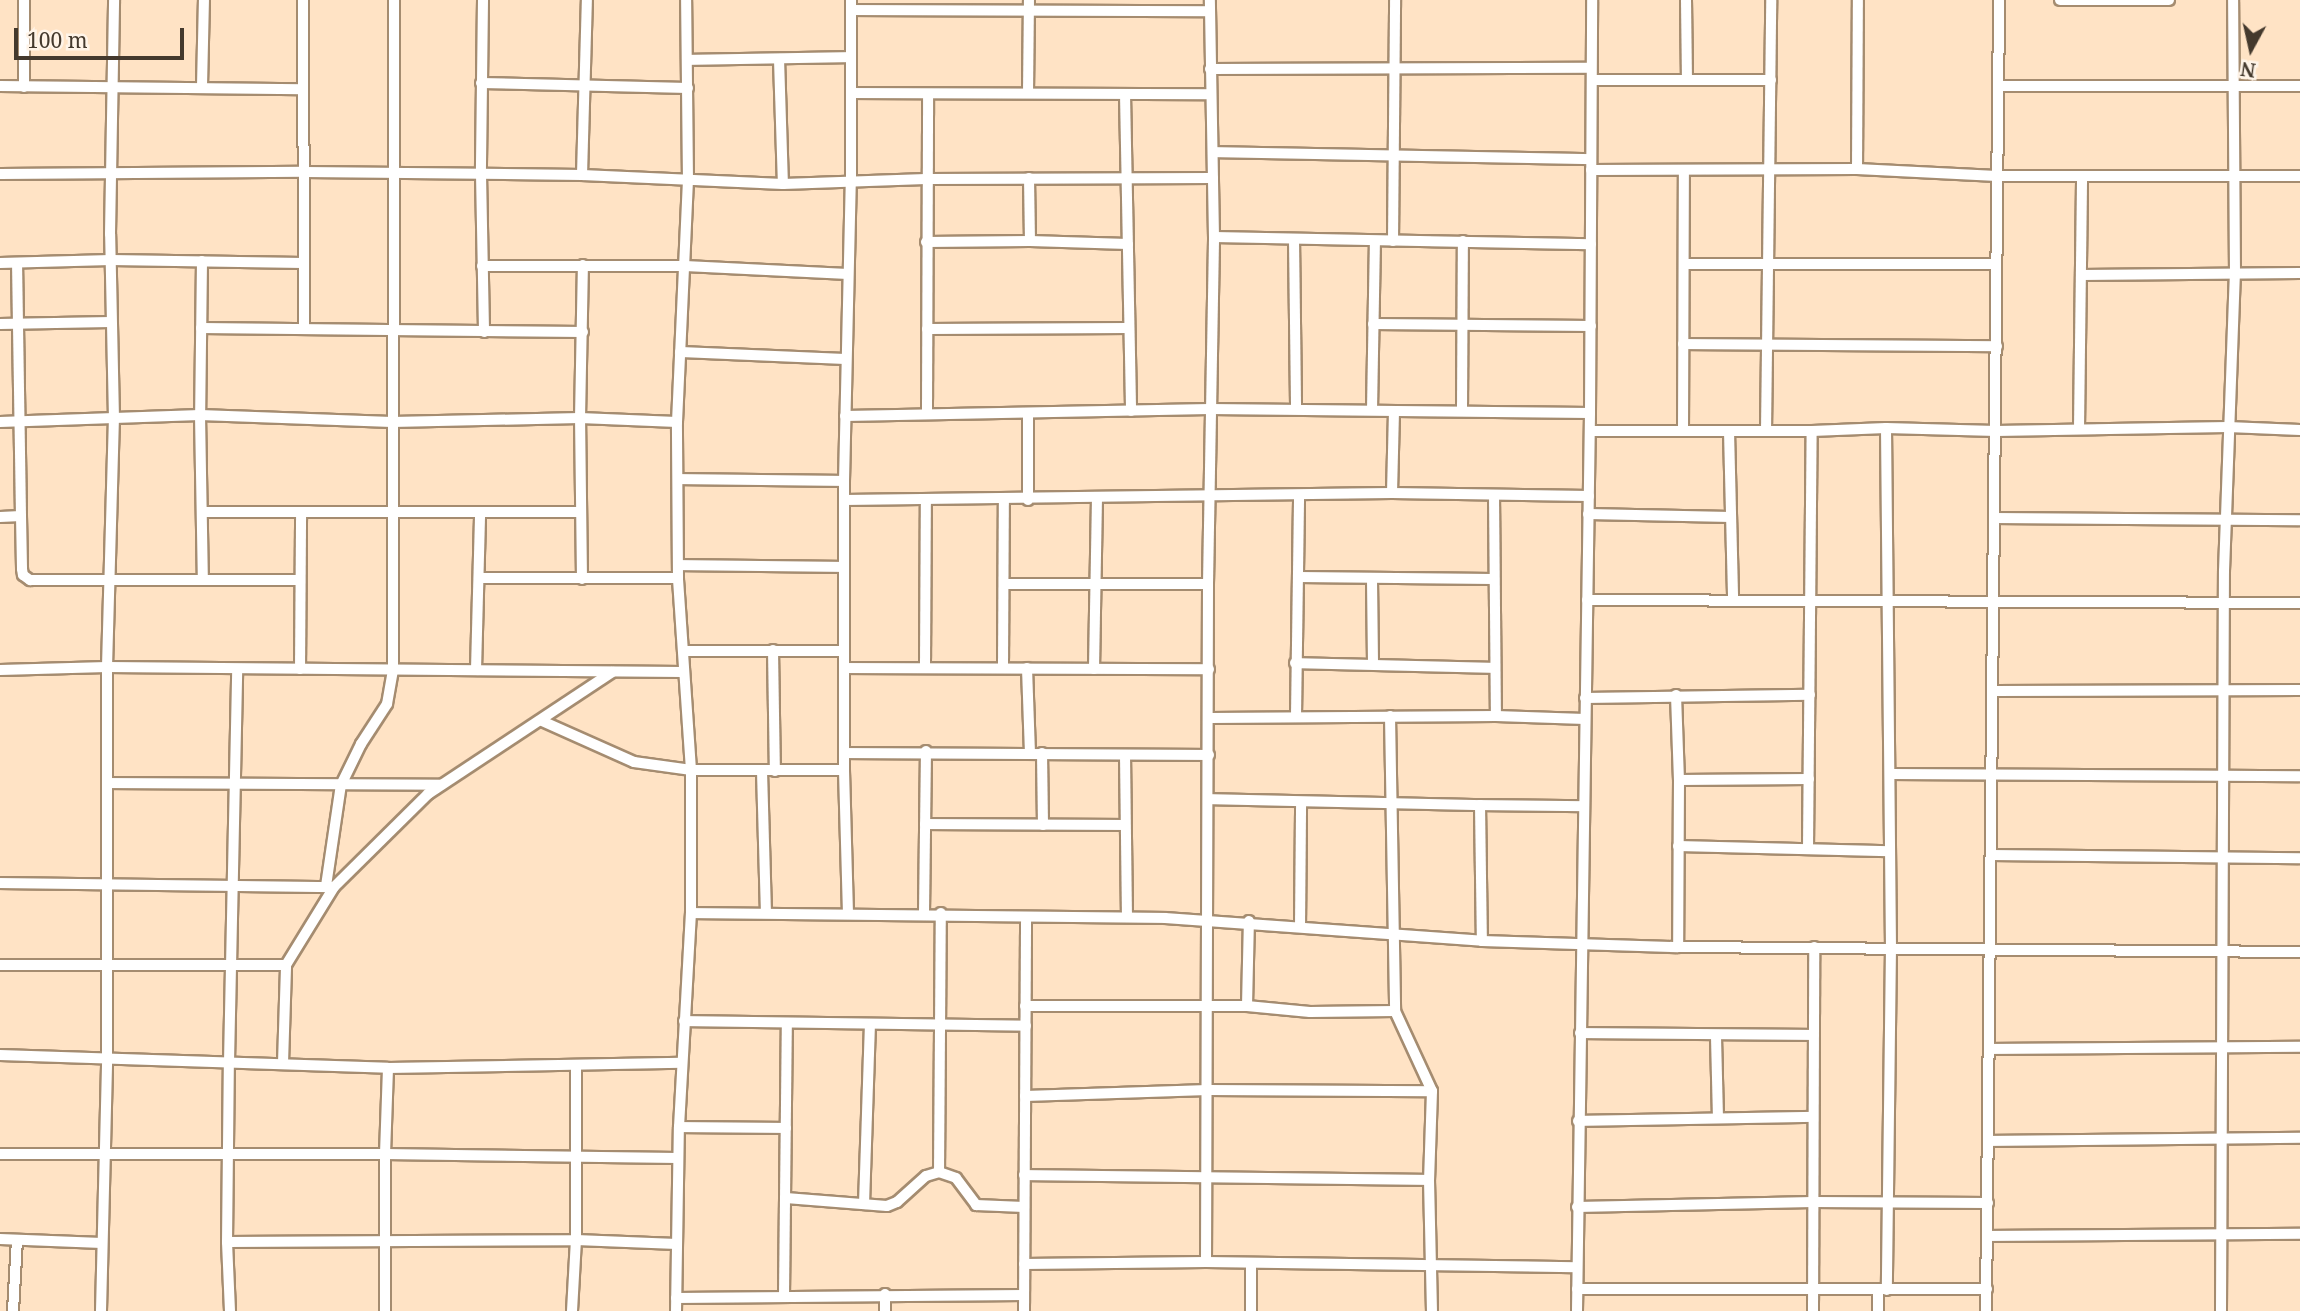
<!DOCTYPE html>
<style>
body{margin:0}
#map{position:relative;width:2300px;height:1311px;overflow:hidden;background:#ffe3c5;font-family:"Noto Serif",serif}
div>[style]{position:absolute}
.roads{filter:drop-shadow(2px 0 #a58c70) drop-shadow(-2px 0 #a58c70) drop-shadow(0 2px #a58c70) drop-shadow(0 -2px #a58c70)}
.minor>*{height:10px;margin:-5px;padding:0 5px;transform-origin:5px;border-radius:5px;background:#fff}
span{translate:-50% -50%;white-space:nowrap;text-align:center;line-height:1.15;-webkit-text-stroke:7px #fff4e8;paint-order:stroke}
.north{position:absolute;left:2216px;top:14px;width:70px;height:70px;-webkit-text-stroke:5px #fff4e8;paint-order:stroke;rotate:188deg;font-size:19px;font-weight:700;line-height:28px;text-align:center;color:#44392d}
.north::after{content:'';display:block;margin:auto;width:24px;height:32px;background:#44392d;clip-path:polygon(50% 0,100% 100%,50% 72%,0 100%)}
.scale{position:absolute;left:14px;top:28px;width:170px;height:32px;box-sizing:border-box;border:4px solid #44392d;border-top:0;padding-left:9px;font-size:21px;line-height:24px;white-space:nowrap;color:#44392d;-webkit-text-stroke:5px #fff4e8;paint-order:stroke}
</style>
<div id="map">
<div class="roads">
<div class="minor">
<div style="left:24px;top:0;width:87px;rotate:90deg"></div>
<div style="left:303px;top:0;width:328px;rotate:89.8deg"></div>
<div style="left:483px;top:0;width:174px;rotate:90.7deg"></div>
<div style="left:481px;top:174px;width:158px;rotate:88.9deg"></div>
<div style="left:1686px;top:0;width:80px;rotate:89.3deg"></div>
<div style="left:2060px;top:0;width:109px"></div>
<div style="left:851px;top:10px;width:358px;rotate:0.2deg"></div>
<div style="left:779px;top:59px;width:125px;rotate:88.2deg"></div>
<div style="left:687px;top:60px;width:164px;rotate:-1deg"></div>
<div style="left:1210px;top:69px;width:381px;rotate:-0.2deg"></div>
<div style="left:1592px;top:80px;width:179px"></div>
<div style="left:481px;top:83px;width:207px;rotate:1.4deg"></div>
<div style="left:0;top:86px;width:303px;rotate:0.6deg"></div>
<div style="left:202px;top:86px;width:86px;rotate:-88.7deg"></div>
<div style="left:1998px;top:86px;width:302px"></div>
<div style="left:853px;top:93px;width:357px;rotate:0.2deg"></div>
<div style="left:1028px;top:93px;width:93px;rotate:-89.4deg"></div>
<div style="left:1125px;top:94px;width:317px;rotate:88.9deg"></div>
<div style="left:1213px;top:152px;width:378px;rotate:1.1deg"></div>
<div style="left:1857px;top:169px;width:169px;rotate:-89.7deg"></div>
<div style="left:1591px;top:170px;width:266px;rotate:-0.2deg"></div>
<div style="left:1857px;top:169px;width:140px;rotate:2.9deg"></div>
<div style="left:1997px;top:176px;width:303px"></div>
<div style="left:0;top:174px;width:305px;rotate:-0.4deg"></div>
<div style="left:305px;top:172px;width:277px;rotate:0.6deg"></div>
<div style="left:582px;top:175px;width:201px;rotate:2.6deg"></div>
<div style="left:783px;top:184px;width:143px;rotate:-2deg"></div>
<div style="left:926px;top:179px;width:287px;rotate:-0.2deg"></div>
<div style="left:582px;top:175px;width:175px;rotate:-88.4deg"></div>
<div style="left:1029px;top:178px;width:63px;rotate:89.1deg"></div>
<div style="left:1214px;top:237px;width:377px;rotate:1.1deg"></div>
<div style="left:1294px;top:239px;width:170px;rotate:89.3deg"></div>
<div style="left:1393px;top:241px;width:241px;rotate:-89.5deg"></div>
<div style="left:926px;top:242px;width:104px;rotate:-0.6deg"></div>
<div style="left:1030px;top:241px;width:98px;rotate:1.8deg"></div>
<div style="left:202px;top:261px;width:154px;rotate:90.7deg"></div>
<div style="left:200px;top:415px;width:164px;rotate:89deg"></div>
<div style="left:0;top:263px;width:111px;rotate:-1.5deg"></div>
<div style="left:111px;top:260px;width:192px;rotate:0.9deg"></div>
<div style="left:1684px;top:264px;width:312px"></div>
<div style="left:482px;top:266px;width:203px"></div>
<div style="left:685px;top:266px;width:163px;rotate:2.8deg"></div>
<div style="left:2081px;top:275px;width:219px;rotate:-0.5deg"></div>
<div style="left:0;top:324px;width:111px;rotate:-1deg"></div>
<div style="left:1373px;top:324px;width:218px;rotate:0.5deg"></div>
<div style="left:201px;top:328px;width:382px;rotate:0.6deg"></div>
<div style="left:927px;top:329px;width:202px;rotate:-0.3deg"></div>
<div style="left:1683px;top:344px;width:314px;rotate:0.4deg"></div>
<div style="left:680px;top:352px;width:166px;rotate:2.4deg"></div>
<div style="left:1372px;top:410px;width:169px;rotate:-89deg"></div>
<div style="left:1462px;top:411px;width:170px;rotate:-89.7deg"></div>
<div style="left:927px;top:412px;width:318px;rotate:-89.8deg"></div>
<div style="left:845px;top:416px;width:365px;rotate:-1.1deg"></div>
<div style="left:1210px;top:409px;width:380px;rotate:0.6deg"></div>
<div style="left:0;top:422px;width:200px;rotate:-2deg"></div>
<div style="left:200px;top:415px;width:192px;rotate:2.1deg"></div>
<div style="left:392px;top:422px;width:188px;rotate:-1.2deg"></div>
<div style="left:580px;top:418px;width:97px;rotate:2.4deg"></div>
<div style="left:1886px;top:428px;width:519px;rotate:89.45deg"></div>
<div style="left:1891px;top:947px;width:343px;rotate:90.7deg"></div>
<div style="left:2079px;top:428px;width:251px;rotate:-89.3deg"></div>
<div style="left:1683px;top:430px;width:259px;rotate:-89.8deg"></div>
<div style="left:1590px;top:431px;width:222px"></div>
<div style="left:1812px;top:431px;width:74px;rotate:-2.3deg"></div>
<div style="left:1886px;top:428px;width:110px;rotate:1.6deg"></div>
<div style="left:1996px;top:431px;width:232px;rotate:-1deg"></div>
<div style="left:2228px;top:427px;width:72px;rotate:2.4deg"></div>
<div style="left:1729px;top:431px;width:169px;rotate:88.6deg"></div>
<div style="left:1766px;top:431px;width:431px;rotate:-89.3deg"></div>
<div style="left:678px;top:479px;width:166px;rotate:0.7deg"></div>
<div style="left:1392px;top:493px;width:82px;rotate:-88.6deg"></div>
<div style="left:1494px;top:495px;width:221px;rotate:89.5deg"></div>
<div style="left:844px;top:500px;width:548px;rotate:-0.73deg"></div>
<div style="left:1392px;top:493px;width:197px;rotate:0.9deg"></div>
<div style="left:1028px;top:500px;width:87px;rotate:-90deg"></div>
<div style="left:202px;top:512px;width:379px"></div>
<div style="left:1588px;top:514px;width:143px;rotate:1.2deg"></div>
<div style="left:21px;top:516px;width:53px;rotate:88.9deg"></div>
<div style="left:22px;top:569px;width:6px;rotate:81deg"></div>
<div style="left:23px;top:575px;width:9px;rotate:36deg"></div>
<div style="left:30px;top:580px;width:270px"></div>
<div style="left:0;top:517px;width:21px;rotate:-3deg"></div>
<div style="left:21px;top:516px;width:253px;rotate:-90.9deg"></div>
<div style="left:1994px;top:518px;width:306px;rotate:0.4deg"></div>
<div style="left:678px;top:565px;width:166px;rotate:0.7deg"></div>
<div style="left:1299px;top:577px;width:194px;rotate:0.6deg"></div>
<div style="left:480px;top:578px;width:198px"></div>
<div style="left:582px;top:579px;width:161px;rotate:-90.7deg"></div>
<div style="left:580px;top:418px;width:153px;rotate:-88.9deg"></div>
<div style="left:1372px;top:580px;width:84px;rotate:89.3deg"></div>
<div style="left:1004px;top:584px;width:204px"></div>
<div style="left:1587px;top:600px;width:713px;rotate:0.24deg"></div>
<div style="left:773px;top:650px;width:121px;rotate:89.1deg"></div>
<div style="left:683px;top:651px;width:161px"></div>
<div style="left:1295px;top:663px;width:199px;rotate:1.4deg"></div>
<div style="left:925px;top:667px;width:167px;rotate:-89.7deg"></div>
<div style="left:1003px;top:667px;width:167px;rotate:-89.7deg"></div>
<div style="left:844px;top:668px;width:365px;rotate:0.2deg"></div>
<div style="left:1027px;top:668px;width:85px;rotate:88deg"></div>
<div style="left:300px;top:669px;width:156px;rotate:-89.6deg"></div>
<div style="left:1094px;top:669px;width:170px;rotate:-89deg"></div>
<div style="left:0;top:670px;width:107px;rotate:-1.6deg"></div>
<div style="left:107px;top:667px;width:576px;rotate:0.5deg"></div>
<div style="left:476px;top:670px;width:158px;rotate:-88.5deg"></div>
<div style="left:1992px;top:691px;width:308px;rotate:-0.2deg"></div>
<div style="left:1676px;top:695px;width:85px;rotate:88deg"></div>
<div style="left:1679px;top:780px;width:167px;rotate:90.3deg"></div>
<div style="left:1585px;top:698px;width:225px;rotate:-0.8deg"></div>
<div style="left:1296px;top:716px;width:221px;rotate:-89.2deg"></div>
<div style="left:1390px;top:716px;width:295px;rotate:89deg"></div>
<div style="left:1395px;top:1011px;width:88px;rotate:65.2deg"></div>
<div style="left:1432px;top:1091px;width:89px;rotate:91.9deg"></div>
<div style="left:1429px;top:1180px;width:131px;rotate:88.7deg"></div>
<div style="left:1210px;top:718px;width:286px;rotate:-0.4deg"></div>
<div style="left:1496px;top:716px;width:89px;rotate:1.9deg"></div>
<div style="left:542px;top:721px;width:101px;rotate:24deg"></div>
<div style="left:634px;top:762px;width:58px;rotate:8deg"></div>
<div style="left:691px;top:770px;width:153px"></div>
<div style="left:844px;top:753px;width:365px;rotate:0.3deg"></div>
<div style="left:1042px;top:753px;width:72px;rotate:89.2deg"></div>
<div style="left:1125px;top:755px;width:162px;rotate:89.3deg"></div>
<div style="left:762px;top:771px;width:142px;rotate:88.4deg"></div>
<div style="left:1890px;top:774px;width:410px;rotate:0.3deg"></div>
<div style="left:1679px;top:780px;width:130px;rotate:-0.4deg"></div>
<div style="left:107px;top:783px;width:334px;rotate:0.3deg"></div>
<div style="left:1208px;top:799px;width:272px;rotate:1.3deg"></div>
<div style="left:1480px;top:805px;width:136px;rotate:89.2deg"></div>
<div style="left:1480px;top:805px;width:103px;rotate:0.6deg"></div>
<div style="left:925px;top:824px;width:199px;rotate:0.3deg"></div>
<div style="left:1678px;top:846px;width:212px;rotate:1.4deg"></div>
<div style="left:1808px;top:848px;width:417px;rotate:-89.5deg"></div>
<div style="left:1991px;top:855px;width:309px;rotate:0.6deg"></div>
<div style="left:0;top:883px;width:333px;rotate:0.7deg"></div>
<div style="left:326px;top:886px;width:102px;rotate:-81.6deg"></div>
<div style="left:341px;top:785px;width:46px;rotate:-64deg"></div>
<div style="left:361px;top:744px;width:48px;rotate:-57deg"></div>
<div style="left:387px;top:704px;width:36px;rotate:-80deg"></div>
<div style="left:393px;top:669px;width:669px;rotate:-89.91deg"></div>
<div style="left:691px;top:913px;width:474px;rotate:0.6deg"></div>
<div style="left:1165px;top:918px;width:318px;rotate:4.1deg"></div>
<div style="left:1482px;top:941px;width:196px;rotate:1.8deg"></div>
<div style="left:1678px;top:947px;width:622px;rotate:0.46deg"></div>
<div style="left:924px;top:913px;width:162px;rotate:-89.3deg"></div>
<div style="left:848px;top:914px;width:144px;rotate:-91.6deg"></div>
<div style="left:844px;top:770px;width:289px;rotate:-90deg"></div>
<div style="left:844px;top:481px;width:298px;rotate:-88.7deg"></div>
<div style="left:851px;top:183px;width:183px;rotate:-90deg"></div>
<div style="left:1300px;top:927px;width:125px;rotate:-89.5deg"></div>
<div style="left:0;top:965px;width:286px"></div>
<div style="left:1025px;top:1006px;width:222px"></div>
<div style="left:1247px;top:1006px;width:63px;rotate:5.4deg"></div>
<div style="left:1310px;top:1012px;width:85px;rotate:-0.7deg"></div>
<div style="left:1247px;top:1006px;width:85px;rotate:-88.7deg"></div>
<div style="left:684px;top:1021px;width:342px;rotate:0.8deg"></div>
<div style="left:1580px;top:1033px;width:234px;rotate:0.5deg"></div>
<div style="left:1716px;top:1037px;width:81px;rotate:88.6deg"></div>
<div style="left:1990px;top:1049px;width:310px;rotate:-0.4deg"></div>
<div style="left:0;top:1055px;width:388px;rotate:1.9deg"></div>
<div style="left:388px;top:1068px;width:294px;rotate:-1deg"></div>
<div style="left:283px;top:1063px;width:98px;rotate:-88.2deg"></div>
<div style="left:286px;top:965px;width:92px;rotate:-58.4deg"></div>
<div style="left:334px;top:887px;width:132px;rotate:-44.7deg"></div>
<div style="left:428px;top:794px;width:221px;rotate:-33.5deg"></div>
<div style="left:1025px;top:1096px;width:183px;rotate:-1.9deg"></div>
<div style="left:1208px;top:1090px;width:224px;rotate:0.3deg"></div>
<div style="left:1578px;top:1121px;width:235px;rotate:-1deg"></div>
<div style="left:679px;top:1127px;width:107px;rotate:0.5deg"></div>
<div style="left:1989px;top:1141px;width:311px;rotate:-0.6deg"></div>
<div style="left:0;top:1154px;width:385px"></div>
<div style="left:385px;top:1154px;width:293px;rotate:0.8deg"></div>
<div style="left:939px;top:1172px;width:259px;rotate:-89.6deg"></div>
<div style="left:1024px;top:1175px;width:405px;rotate:0.7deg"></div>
<div style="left:786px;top:1198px;width:101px;rotate:4.5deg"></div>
<div style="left:887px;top:1206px;width:11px;rotate:-22deg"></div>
<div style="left:897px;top:1202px;width:39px;rotate:-42deg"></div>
<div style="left:926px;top:1176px;width:14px;rotate:-17deg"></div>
<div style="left:939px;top:1172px;width:18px;rotate:19deg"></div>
<div style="left:956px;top:1178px;width:34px;rotate:53deg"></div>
<div style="left:976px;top:1205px;width:48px;rotate:2.4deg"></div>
<div style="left:864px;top:1204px;width:179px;rotate:-88.1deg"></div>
<div style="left:1577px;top:1207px;width:236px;rotate:-1.2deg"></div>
<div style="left:1813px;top:1202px;width:175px;rotate:0.3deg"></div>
<div style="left:1988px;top:1236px;width:312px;rotate:-0.4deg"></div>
<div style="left:0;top:1239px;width:102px;rotate:2.2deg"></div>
<div style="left:227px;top:1242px;width:349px;rotate:-0.3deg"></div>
<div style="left:576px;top:1240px;width:101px;rotate:2.3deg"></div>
<div style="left:1206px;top:1262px;width:678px;rotate:-89.83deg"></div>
<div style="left:1208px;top:584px;width:347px;rotate:-89deg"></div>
<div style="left:1214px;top:237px;width:237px;rotate:-91deg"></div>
<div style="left:1251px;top:1263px;width:48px;rotate:90deg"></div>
<div style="left:1024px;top:1264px;width:182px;rotate:-0.6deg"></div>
<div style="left:1206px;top:1262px;width:370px;rotate:0.8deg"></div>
<div style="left:1577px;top:1289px;width:410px"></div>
<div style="left:784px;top:1295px;width:271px;rotate:-89.4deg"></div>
<div style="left:676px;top:1298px;width:348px;rotate:-0.5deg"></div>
<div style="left:13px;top:1311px;width:71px;rotate:-86.8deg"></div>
<div style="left:101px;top:1311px;width:254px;rotate:-88.6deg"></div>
<div style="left:107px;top:1057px;width:390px;rotate:-90deg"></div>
<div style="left:107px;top:667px;width:248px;rotate:-88.4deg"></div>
<div style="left:114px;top:419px;width:185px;rotate:-91.2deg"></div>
<div style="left:110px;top:234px;width:234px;rotate:-89deg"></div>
<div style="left:230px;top:1311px;width:69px;rotate:-92.5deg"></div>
<div style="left:227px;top:1242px;width:180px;rotate:-89.4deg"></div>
<div style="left:229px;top:1062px;width:393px;rotate:-88.8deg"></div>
<div style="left:385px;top:1311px;width:157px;rotate:-90deg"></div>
<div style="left:385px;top:1154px;width:86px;rotate:-88deg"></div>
<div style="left:572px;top:1311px;width:71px;rotate:-86.8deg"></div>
<div style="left:576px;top:1240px;width:175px;rotate:-90deg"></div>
<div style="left:676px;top:1311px;width:184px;rotate:-89.1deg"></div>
<div style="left:679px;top:1127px;width:214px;rotate:-86.8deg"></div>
<div style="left:691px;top:913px;width:143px;rotate:-90deg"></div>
<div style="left:691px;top:770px;width:192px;rotate:-93.9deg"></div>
<div style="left:678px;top:578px;width:156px;rotate:-90.4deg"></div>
<div style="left:677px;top:422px;width:241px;rotate:-87.4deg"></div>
<div style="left:688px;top:181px;width:181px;rotate:-90.6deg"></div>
<div style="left:885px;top:1311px;width:17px;rotate:-90deg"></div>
<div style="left:1024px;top:1311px;width:394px;rotate:-89.7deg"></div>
<div style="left:1577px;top:1311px;width:898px;rotate:-89.17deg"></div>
<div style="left:1590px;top:413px;width:413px;rotate:-89.7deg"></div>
<div style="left:1813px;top:1311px;width:364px;rotate:-89.8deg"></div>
<div style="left:1878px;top:1311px;width:21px;rotate:-90deg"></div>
<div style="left:1986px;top:1311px;width:1311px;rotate:-89.43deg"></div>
<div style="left:2221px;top:1311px;width:740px;rotate:-89.77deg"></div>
<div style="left:2224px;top:571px;width:298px;rotate:-87.9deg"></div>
<div style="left:2235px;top:273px;width:273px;rotate:-90.4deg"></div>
</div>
</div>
<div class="north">N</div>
<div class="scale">100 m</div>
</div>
